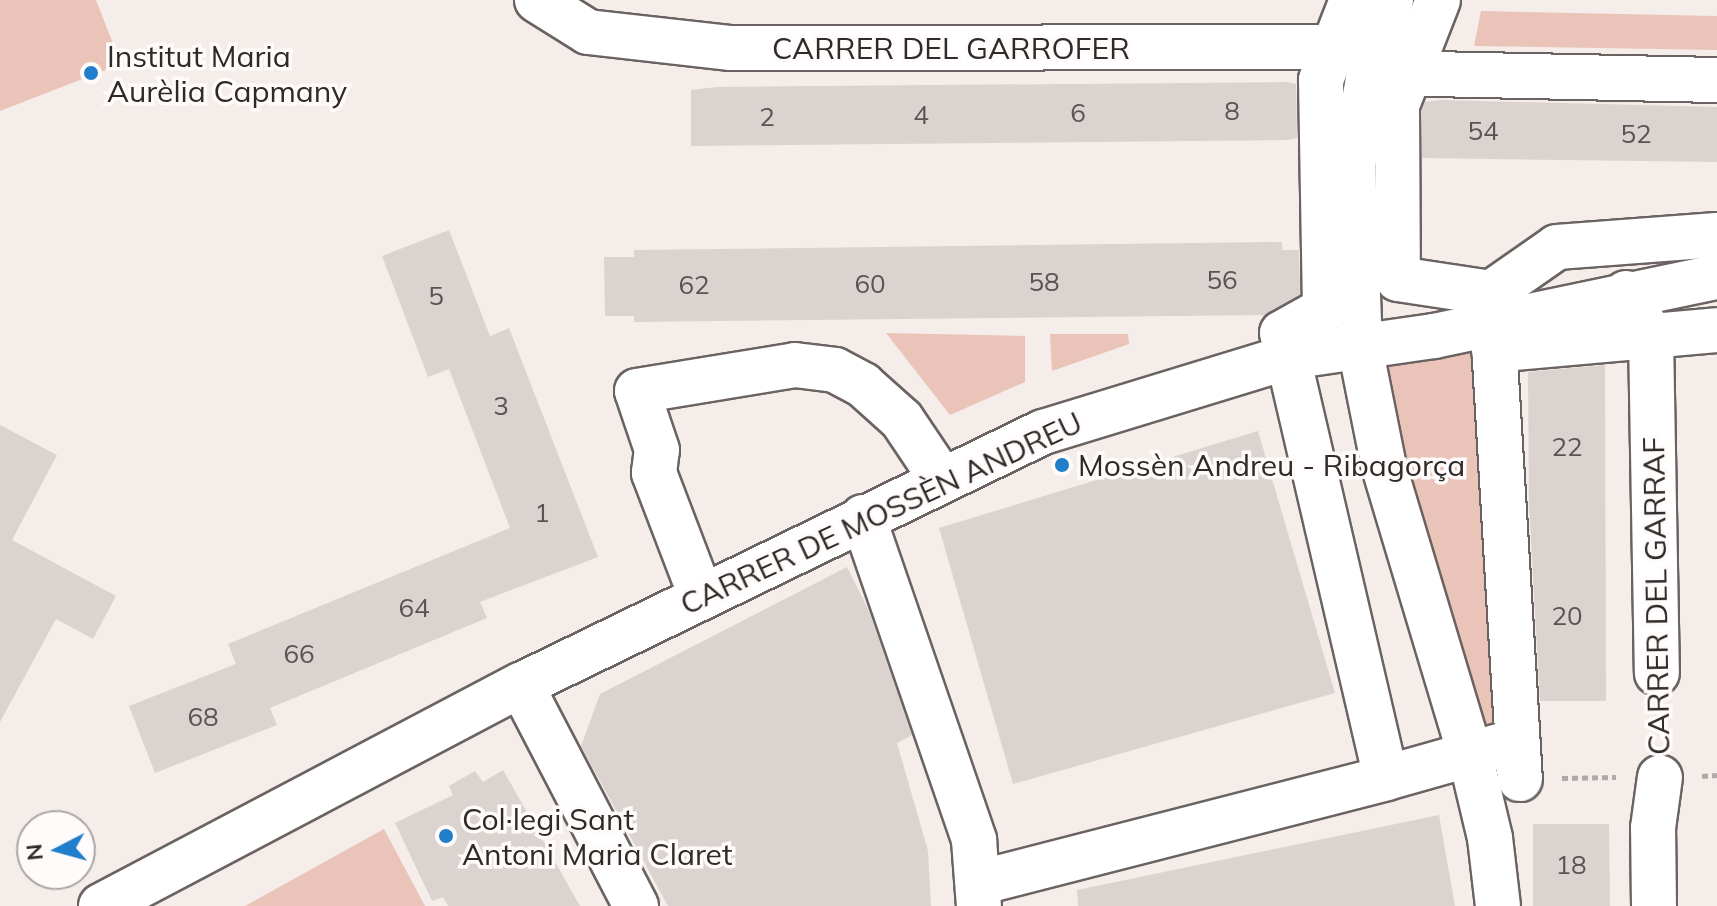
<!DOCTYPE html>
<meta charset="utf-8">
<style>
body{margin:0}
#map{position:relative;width:1717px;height:906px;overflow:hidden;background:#f5edea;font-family:Mulish,sans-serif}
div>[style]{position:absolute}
.green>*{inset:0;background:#eac4b8}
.building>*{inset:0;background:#dbd3d0}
.path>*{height:5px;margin-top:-2.5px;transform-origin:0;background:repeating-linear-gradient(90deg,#afa9a7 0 6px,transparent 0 10px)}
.roads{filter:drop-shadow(2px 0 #6a6361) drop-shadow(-2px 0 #6a6361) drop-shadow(0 2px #6a6361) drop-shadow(0 -2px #6a6361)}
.minor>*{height:44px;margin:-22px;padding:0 22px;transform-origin:22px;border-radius:22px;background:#fff}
.dots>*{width:22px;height:22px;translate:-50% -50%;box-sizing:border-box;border:4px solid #fffbfa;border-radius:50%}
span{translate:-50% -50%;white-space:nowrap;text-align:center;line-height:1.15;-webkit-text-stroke:7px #fffbfa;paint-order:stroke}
.number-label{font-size:26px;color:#585453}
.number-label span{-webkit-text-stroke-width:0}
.street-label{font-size:30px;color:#2d2a29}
.poi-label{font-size:30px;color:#2d2a29}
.left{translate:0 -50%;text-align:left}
.north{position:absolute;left:16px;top:810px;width:80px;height:80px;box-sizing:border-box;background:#fffbfa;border:2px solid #aba7a6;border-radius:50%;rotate:264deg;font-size:22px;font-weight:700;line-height:32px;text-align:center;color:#2d2a29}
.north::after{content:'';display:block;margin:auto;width:28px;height:36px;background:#207eca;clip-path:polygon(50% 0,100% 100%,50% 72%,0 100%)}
</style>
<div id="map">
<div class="green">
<div style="clip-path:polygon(0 0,96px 0,121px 64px,0 111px)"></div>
<div style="clip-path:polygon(1481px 11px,1717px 16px,1717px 50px,1474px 46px)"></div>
<div style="clip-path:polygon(1620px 303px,1512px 365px,1526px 796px,1491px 798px,1374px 356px)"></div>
<div style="clip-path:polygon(886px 333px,1025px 336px,1025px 382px,950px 415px)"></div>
<div style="clip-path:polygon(1050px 334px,1128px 334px,1129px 344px,1052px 371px)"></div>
<div style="clip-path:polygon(384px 829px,425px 906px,245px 906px)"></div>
</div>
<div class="building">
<div style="clip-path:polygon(1288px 82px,1296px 84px,1297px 138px,1289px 140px,691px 146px,691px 90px,717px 87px)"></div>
<div style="clip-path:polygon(1441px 100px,1717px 107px,1717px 162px,1422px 158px,1422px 110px,1425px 102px)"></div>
<div style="clip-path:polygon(449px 230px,490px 336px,509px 328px,598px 557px,480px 602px,487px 618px,270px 708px,277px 725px,155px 773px,129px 706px,236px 664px,228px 644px,510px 528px,449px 369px,428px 377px,382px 256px)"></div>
<div style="clip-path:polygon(1282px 242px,1282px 250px,1299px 250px,1300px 294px,1266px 315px,634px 322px,634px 316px,605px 316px,604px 257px,634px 257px,634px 250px)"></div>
<div style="clip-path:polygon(1605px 365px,1606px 701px,1540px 701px,1529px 504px,1528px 372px)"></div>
<div style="clip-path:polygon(0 425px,57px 455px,12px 540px,116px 596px,93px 639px,56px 619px,0 722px)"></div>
<div style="clip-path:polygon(1258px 431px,1335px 693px,1013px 784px,939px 528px)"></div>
<div style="clip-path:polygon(847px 567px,869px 611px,912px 735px,897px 743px,928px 851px,931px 906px,668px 906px,581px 746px,600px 694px)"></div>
<div style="clip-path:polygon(503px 770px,580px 906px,448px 906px,443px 897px,432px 901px,395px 823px,453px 795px,449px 786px,475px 771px,483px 782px)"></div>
<div style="clip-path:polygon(1439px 815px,1455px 906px,1078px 906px,1077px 890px)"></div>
<div style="clip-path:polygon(1533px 824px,1609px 824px,1610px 906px,1533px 906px)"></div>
</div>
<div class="path">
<div style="left:1658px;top:714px;width:22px;rotate:87deg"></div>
<div style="left:1702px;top:776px;width:15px;rotate:-4deg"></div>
<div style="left:1562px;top:778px;width:54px;rotate:-1.1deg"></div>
</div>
<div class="roads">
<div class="minor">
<div style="left:537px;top:0;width:60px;rotate:32.1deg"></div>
<div style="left:588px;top:32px;width:144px;rotate:6.4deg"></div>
<div style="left:731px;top:48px;width:628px;rotate:-0.09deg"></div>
<div style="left:1352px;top:0;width:86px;rotate:111.2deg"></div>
<div style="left:1321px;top:80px;width:229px;rotate:89deg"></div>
<div style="left:1325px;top:309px;width:49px;rotate:150.8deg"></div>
<div style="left:1282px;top:333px;width:25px;rotate:76deg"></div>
<div style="left:1288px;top:357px;width:432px;rotate:76.9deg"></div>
<div style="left:1386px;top:778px;width:136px;rotate:-15.8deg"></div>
<div style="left:1391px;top:0;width:76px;rotate:106.8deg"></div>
<div style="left:1369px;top:73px;width:93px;rotate:99.9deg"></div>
<div style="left:1353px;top:165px;width:182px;rotate:87.8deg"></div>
<div style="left:1360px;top:347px;width:122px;rotate:78.7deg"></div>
<div style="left:1384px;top:467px;width:300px;rotate:73.3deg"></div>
<div style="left:1470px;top:754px;width:86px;rotate:76.6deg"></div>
<div style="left:1490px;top:838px;width:68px;rotate:83.3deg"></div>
<div style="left:1438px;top:0;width:113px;rotate:111.3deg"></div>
<div style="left:1397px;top:105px;width:174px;rotate:89.7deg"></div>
<div style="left:1398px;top:279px;width:94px;rotate:8.6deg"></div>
<div style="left:1491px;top:293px;width:487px;rotate:86.6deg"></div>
<div style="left:1383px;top:73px;width:334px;rotate:1.2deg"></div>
<div style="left:1491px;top:293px;width:80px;rotate:-34.9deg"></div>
<div style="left:1557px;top:247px;width:160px;rotate:-4.3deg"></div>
<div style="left:1626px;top:293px;width:50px;rotate:59.8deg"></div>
<div style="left:1651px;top:336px;width:337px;rotate:89deg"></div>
<div style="left:1494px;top:350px;width:224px;rotate:-5.1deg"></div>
<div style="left:863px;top:517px;width:342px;rotate:71deg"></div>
<div style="left:974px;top:840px;width:66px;rotate:85.7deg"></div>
<div style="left:701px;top:596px;width:132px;rotate:-110.9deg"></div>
<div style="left:654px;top:473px;width:23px;rotate:-83deg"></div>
<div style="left:657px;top:450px;width:62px;rotate:-108.7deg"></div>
<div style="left:637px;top:391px;width:160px;rotate:-9.3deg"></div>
<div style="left:795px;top:365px;width:40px;rotate:7.1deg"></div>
<div style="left:835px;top:370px;width:32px;rotate:28deg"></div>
<div style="left:863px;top:385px;width:52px;rotate:41.9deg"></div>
<div style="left:902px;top:420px;width:70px;rotate:56.1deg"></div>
<div style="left:521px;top:685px;width:249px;rotate:62.5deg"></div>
<div style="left:978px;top:883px;width:421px;rotate:-14.4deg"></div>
<div style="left:101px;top:906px;width:475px;rotate:-27.8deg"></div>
<div style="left:521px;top:685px;width:580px;rotate:-25.86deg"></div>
<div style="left:1043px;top:432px;width:256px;rotate:-17deg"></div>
<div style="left:1288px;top:357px;width:148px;rotate:-8.2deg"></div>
<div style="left:1434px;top:336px;width:289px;rotate:-11.8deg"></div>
<div style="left:1654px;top:906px;width:78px;rotate:-90.7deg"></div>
<div style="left:1653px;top:828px;width:51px;rotate:-82.2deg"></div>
</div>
</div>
<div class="dots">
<div style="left:91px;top:73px;background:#207eca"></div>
<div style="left:1062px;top:465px;background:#207eca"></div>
<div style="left:446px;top:836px;background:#207eca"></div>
</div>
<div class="number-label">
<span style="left:1232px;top:111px">8</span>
<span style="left:1078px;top:113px">6</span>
<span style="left:921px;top:115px">4</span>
<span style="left:767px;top:117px">2</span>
<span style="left:1483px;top:131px">54</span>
<span style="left:1636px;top:134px">52</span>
<span style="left:1222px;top:280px">56</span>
<span style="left:1044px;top:282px">58</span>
<span style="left:870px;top:284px">60</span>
<span style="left:694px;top:285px">62</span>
<span style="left:436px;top:296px">5</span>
<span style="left:501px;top:406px">3</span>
<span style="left:1567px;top:447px">22</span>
<span style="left:542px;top:513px">1</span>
<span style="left:414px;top:608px">64</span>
<span style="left:1567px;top:616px">20</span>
<span style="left:299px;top:654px">66</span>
<span style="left:203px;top:717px">68</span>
<span style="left:1571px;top:865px">18</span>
</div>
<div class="street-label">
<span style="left:951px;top:48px">CARRER DEL GARROFER</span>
<span style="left:881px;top:513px;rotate:-25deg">CARRER DE MOSSÈN ANDREU</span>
<span style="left:1656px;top:596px;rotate:-91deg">CARRER DEL GARRAF</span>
</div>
<div class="poi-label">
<span class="left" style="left:107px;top:73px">Institut Maria<br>Aurèlia Capmany</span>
<span class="left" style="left:1078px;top:465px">Mossèn Andreu - Ribagorça</span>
<span class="left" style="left:462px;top:836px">Col·legi Sant<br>Antoni Maria Claret</span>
</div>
<div class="north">N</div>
</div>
